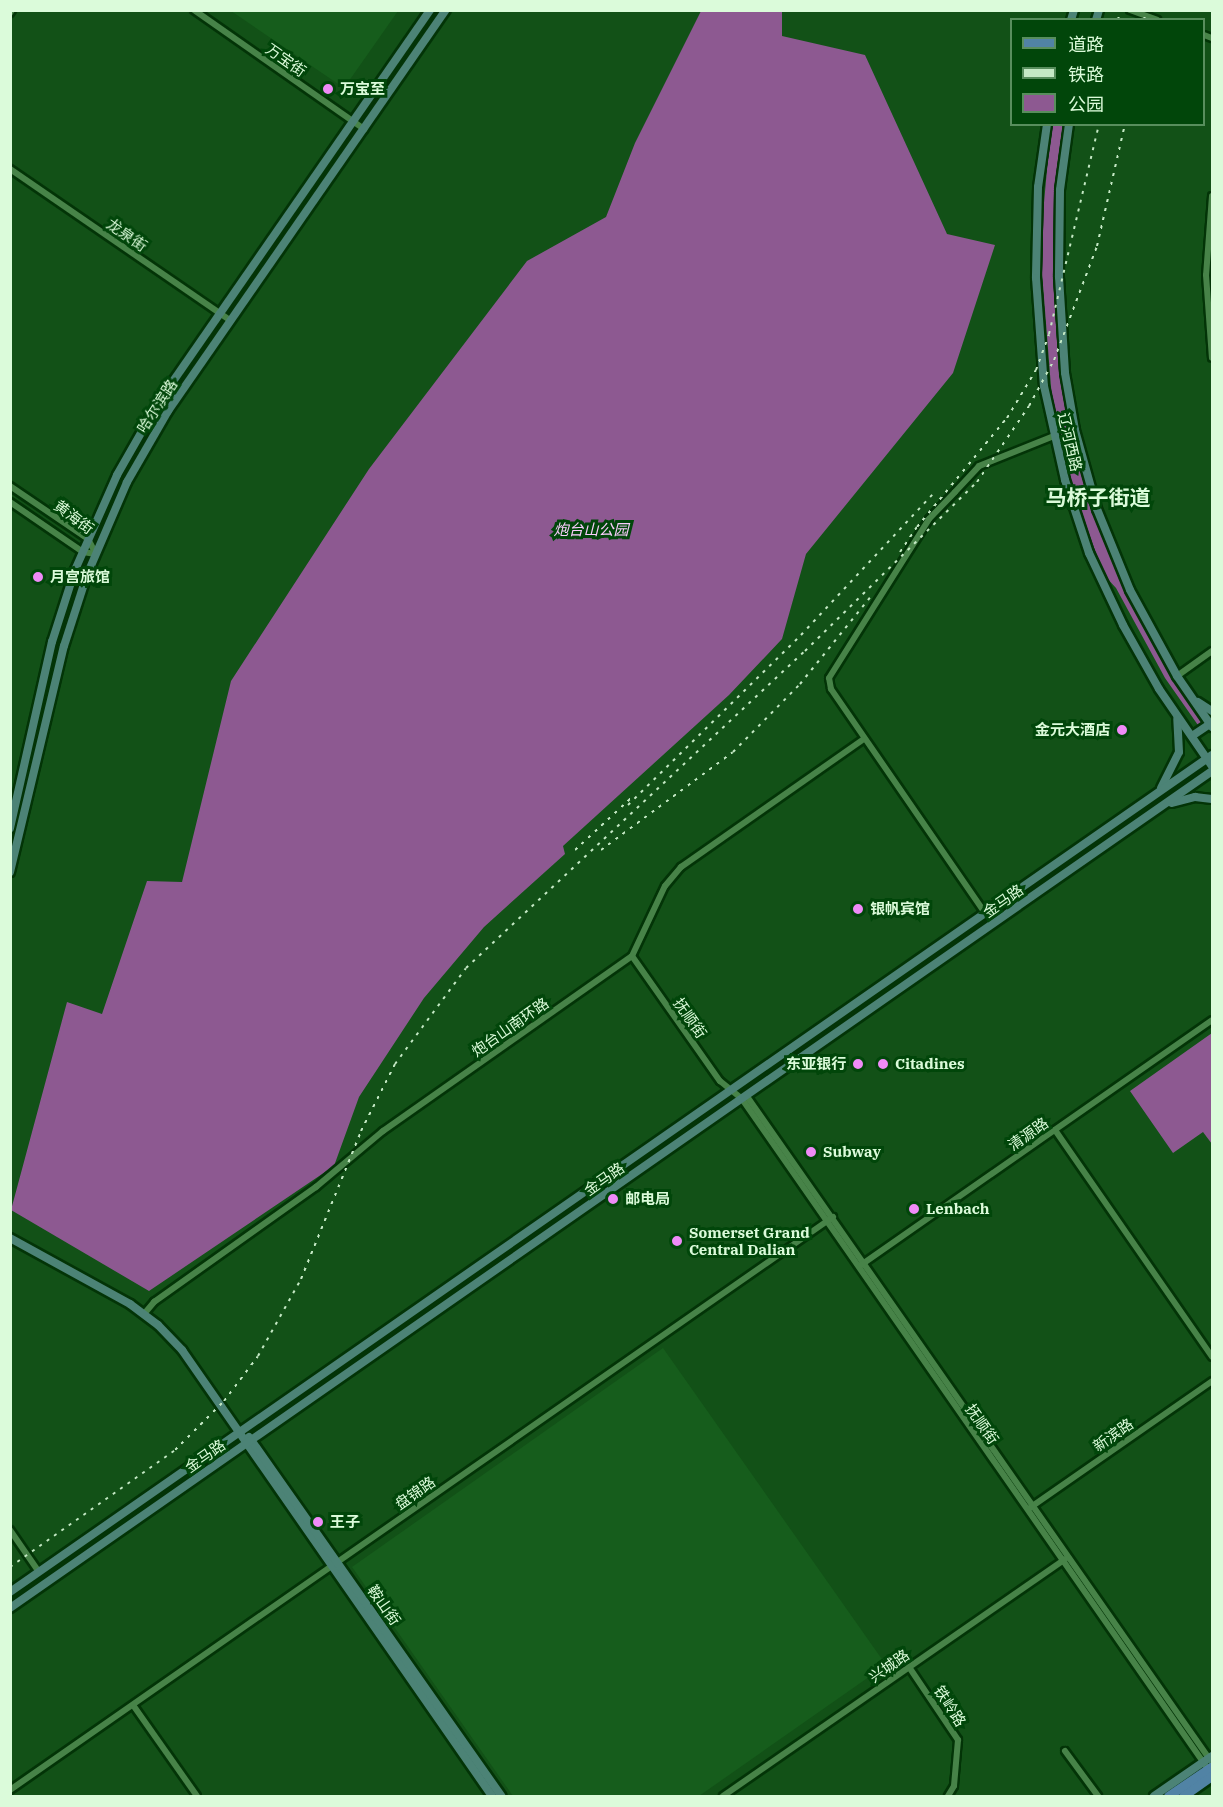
<!DOCTYPE html>
<meta charset="utf-8">
<style>
body{margin:0}
#map{position:relative;width:1223px;height:1807px;overflow:hidden;background:#125117;font-family:"IBM Plex Serif","Noto Sans SC",serif}
div>[style]{position:absolute}
.built>*{inset:0;background:#165d1c}
.green>*{inset:0;background:#8d5991}
.roads{filter:drop-shadow(2px 0 #033407) drop-shadow(-2px 0 #033407) drop-shadow(0 2px #033407) drop-shadow(0 -2px #033407)}
.street>*{height:6px;margin:-3px;padding:0 3px;transform-origin:3px;border-radius:3px;background:#478348}
.secondary>*{height:8px;margin:-4px;padding:0 4px;transform-origin:4px;border-radius:4px;background:#4c8376}
.primary>*{height:9px;margin:-4.5px;padding:0 4.5px;transform-origin:4.5px;border-radius:4.5px;background:#5183a5}
.rail>*{height:2px;margin-top:-1px;transform-origin:0;background:repeating-linear-gradient(90deg,#c5e9c5 0 3px,transparent 0 9px)}
.dots>*{width:16px;height:16px;translate:-50% -50%;box-sizing:border-box;border:3px solid #01460a;border-radius:50%}
span{translate:-50% -50%;white-space:nowrap;text-align:center;line-height:1.15;-webkit-text-stroke:6px #01460a;paint-order:stroke}
.street-label{font-size:15px;color:#dbfbda}
.poi-label{font-size:15px;color:#dbfbda;font-weight:700}
.left{translate:0 -50%;text-align:left}
.right{translate:-100% -50%;text-align:right}
.park-label{font-size:15px;color:#f9ccfc;font-style:italic}
.district-label{font-size:21px;color:#dbfbda;font-weight:700}
.frame{position:absolute;inset:0;border:12px solid #dbfbda;pointer-events:none}
.legend{position:absolute;left:1010px;top:18px;width:195px;height:108px;box-sizing:border-box;background:#01460a;border:2px solid #588e5d;margin:0;padding:8px 10px;list-style:none;font-size:18px;color:#dbfbda}
.legend li{display:flex;align-items:center;gap:12px;height:30px}
.legend b{width:30px;border:2px solid #588e5d}
</style>
<div id="map">
<div class="built">
<div style="clip-path:polygon(231px 11px,398px 10px,398px 11px,344px 88px)"></div>
<div style="clip-path:polygon(663px 1348px,886px 1665px,699px 1796px,513px 1796px,352px 1567px)"></div>
</div>
<div class="green">
<div style="clip-path:polygon(701px 11px,782px 11px,782px 36px,865px 55px,947px 234px,995px 245px,953px 373px,806px 554px,782px 639px,729px 695px,563px 846px,565px 854px,484px 927px,424px 998px,359px 1097px,334px 1166px,149px 1291px,11px 1210px,67px 1002px,102px 1014px,147px 881px,182px 882px,231px 681px,369px 469px,527px 261px,606px 217px,635px 143px)"></div>
<div style="clip-path:polygon(1051px 125px,1063px 125px,1057px 170px,1054px 280px,1061px 381px,1073px 443px,1097px 522px,1122px 585px,1156px 650px,1203px 723px,1200px 728px,1165px 678px,1116px 588px,1104px 575px,1069px 479px,1053px 412px,1040px 247px)"></div>
<div style="clip-path:polygon(1212px 1033px,1212px 1144px,1203px 1132px,1173px 1153px,1130px 1091px)"></div>
</div>
<div class="roads">
<div class="street">
<div style="left:194px;top:10px;width:208px;rotate:35deg"></div>
<div style="left:1130px;top:10px;width:29px;rotate:20deg"></div>
<div style="left:10px;top:13px;width:4px;rotate:-56deg"></div>
<div style="left:1204px;top:35px;width:9px;rotate:21deg"></div>
<div style="left:10px;top:169px;width:268px;rotate:34.5deg"></div>
<div style="left:1212px;top:196px;width:79px;rotate:94.3deg"></div>
<div style="left:1206px;top:275px;width:83px;rotate:85.9deg"></div>
<div style="left:10px;top:486px;width:94px;rotate:34.2deg"></div>
<div style="left:88px;top:539px;width:17px;rotate:62deg"></div>
<div style="left:10px;top:502px;width:88px;rotate:34.4deg"></div>
<div style="left:83px;top:552px;width:13px;rotate:9deg"></div>
<div style="left:1177px;top:676px;width:43px;rotate:-35.5deg"></div>
<div style="left:985px;top:913px;width:272px;rotate:-124.5deg"></div>
<div style="left:831px;top:689px;width:11px;rotate:-100deg"></div>
<div style="left:829px;top:678px;width:188px;rotate:-57.8deg"></div>
<div style="left:929px;top:519px;width:37px;rotate:-46deg"></div>
<div style="left:955px;top:492px;width:35px;rotate:-47deg"></div>
<div style="left:979px;top:466px;width:81px;rotate:-21.8deg"></div>
<div style="left:632px;top:956px;width:153px;rotate:54.9deg"></div>
<div style="left:720px;top:1081px;width:28px;rotate:39deg"></div>
<div style="left:742px;top:1099px;width:813px;rotate:55.18deg"></div>
<div style="left:746px;top:1095px;width:811px;rotate:55.09deg"></div>
<div style="left:1055px;top:1130px;width:276px;rotate:55.3deg"></div>
<div style="left:861px;top:1265px;width:428px;rotate:-34.9deg"></div>
<div style="left:144px;top:1314px;width:16px;rotate:-50deg"></div>
<div style="left:154px;top:1302px;width:199px;rotate:-35.4deg"></div>
<div style="left:316px;top:1187px;width:87px;rotate:-39.9deg"></div>
<div style="left:383px;top:1131px;width:304px;rotate:-35.1deg"></div>
<div style="left:632px;top:956px;width:77px;rotate:-64.8deg"></div>
<div style="left:665px;top:886px;width:25px;rotate:-50deg"></div>
<div style="left:681px;top:867px;width:223px;rotate:-35deg"></div>
<div style="left:1031px;top:1507px;width:221px;rotate:-34.8deg"></div>
<div style="left:10px;top:1530px;width:51px;rotate:55.4deg"></div>
<div style="left:909px;top:1667px;width:88px;rotate:56.1deg"></div>
<div style="left:958px;top:1740px;width:46px;rotate:95deg"></div>
<div style="left:954px;top:1786px;width:12px;rotate:121deg"></div>
<div style="left:133px;top:1705px;width:111px;rotate:54.9deg"></div>
<div style="left:1065px;top:1751px;width:56px;rotate:53.7deg"></div>
<div style="left:10px;top:1790px;width:1003px;rotate:-34.85deg"></div>
<div style="left:723px;top:1796px;width:416px;rotate:-34.7deg"></div>
</div>
<div class="secondary">
<div style="left:1071px;top:20px;width:10px;rotate:-73deg"></div>
<div style="left:1096px;top:20px;width:10px;rotate:-73deg"></div>
<div style="left:1047px;top:124px;width:64px;rotate:98.1deg"></div>
<div style="left:1038px;top:187px;width:91px;rotate:91.3deg"></div>
<div style="left:1036px;top:278px;width:108px;rotate:85.8deg"></div>
<div style="left:1044px;top:386px;width:96px;rotate:77.4deg"></div>
<div style="left:1065px;top:480px;width:77px;rotate:71.8deg"></div>
<div style="left:1089px;top:553px;width:80px;rotate:64.7deg"></div>
<div style="left:1123px;top:625px;width:73px;rotate:60.6deg"></div>
<div style="left:1159px;top:689px;width:93px;rotate:55.5deg"></div>
<div style="left:1069px;top:124px;width:67px;rotate:97.8deg"></div>
<div style="left:1060px;top:190px;width:87px;rotate:90.7deg"></div>
<div style="left:1059px;top:277px;width:96px;rotate:86.4deg"></div>
<div style="left:1065px;top:373px;width:58px;rotate:80deg"></div>
<div style="left:1075px;top:430px;width:82px;rotate:74.4deg"></div>
<div style="left:1097px;top:509px;width:87px;rotate:67.8deg"></div>
<div style="left:1130px;top:590px;width:98px;rotate:61.3deg"></div>
<div style="left:1177px;top:676px;width:62px;rotate:55.5deg"></div>
<div style="left:1198px;top:702px;width:17px;rotate:33deg"></div>
<div style="left:1192px;top:736px;width:22px;rotate:-34deg"></div>
<div style="left:1161px;top:788px;width:40px;rotate:-63.4deg"></div>
<div style="left:1179px;top:752px;width:33px;rotate:-93deg"></div>
<div style="left:1172px;top:803px;width:24px;rotate:-15deg"></div>
<div style="left:1195px;top:797px;width:17px;rotate:7deg"></div>
<div style="left:10px;top:828px;width:191px;rotate:-77.3deg"></div>
<div style="left:52px;top:642px;width:76px;rotate:-72.3deg"></div>
<div style="left:75px;top:570px;width:104px;rotate:-66.1deg"></div>
<div style="left:117px;top:475px;width:83px;rotate:-60.3deg"></div>
<div style="left:158px;top:403px;width:478px;rotate:-55.3deg"></div>
<div style="left:10px;top:872px;width:232px;rotate:-76.6deg"></div>
<div style="left:64px;top:646px;width:75px;rotate:-72.1deg"></div>
<div style="left:87px;top:575px;width:101px;rotate:-66.7deg"></div>
<div style="left:127px;top:482px;width:82px;rotate:-60deg"></div>
<div style="left:168px;top:411px;width:488px;rotate:-55.3deg"></div>
<div style="left:10px;top:1238px;width:137px;rotate:28.8deg"></div>
<div style="left:130px;top:1304px;width:35px;rotate:37deg"></div>
<div style="left:158px;top:1325px;width:35px;rotate:46deg"></div>
<div style="left:182px;top:1350px;width:543px;rotate:55.2deg"></div>
<div style="left:249px;top:1437px;width:439px;rotate:54.9deg"></div>
<div style="left:10px;top:1592px;width:1465px;rotate:-34.85deg"></div>
<div style="left:10px;top:1608px;width:1465px;rotate:-34.85deg"></div>
<div style="left:1154px;top:1796px;width:70px;rotate:-34.6deg"></div>
</div>
<div class="primary">
<div style="left:1168px;top:1796px;width:53px;rotate:-34.3deg"></div>
<div style="left:1183px;top:1796px;width:35px;rotate:-35deg"></div>
</div>
</div>
<div class="rail">
<div style="left:1118px;top:20px;width:10px;rotate:-79deg"></div>
<div style="left:1144px;top:20px;width:10px;rotate:-79deg"></div>
<div style="left:900px;top:552px;width:30px;rotate:-56deg"></div>
<div style="left:917px;top:527px;width:141px;rotate:-50.5deg"></div>
<div style="left:1007px;top:418px;width:56px;rotate:-58.9deg"></div>
<div style="left:1036px;top:370px;width:38px;rotate:-70deg"></div>
<div style="left:1049px;top:334px;width:216px;rotate:-76.6deg"></div>
<div style="left:628px;top:805px;width:243px;rotate:-44.5deg"></div>
<div style="left:801px;top:635px;width:196px;rotate:-46.9deg"></div>
<div style="left:575px;top:850px;width:78px;rotate:-42.9deg"></div>
<div style="left:601px;top:850px;width:164px;rotate:-36.6deg"></div>
<div style="left:733px;top:752px;width:95px;rotate:-45.4deg"></div>
<div style="left:800px;top:684px;width:114px;rotate:-51deg"></div>
<div style="left:10px;top:1567px;width:202px;rotate:-35.3deg"></div>
<div style="left:175px;top:1450px;width:69px;rotate:-45deg"></div>
<div style="left:224px;top:1401px;width:56px;rotate:-52.9deg"></div>
<div style="left:258px;top:1356px;width:88px;rotate:-60.8deg"></div>
<div style="left:301px;top:1279px;width:160px;rotate:-67.9deg"></div>
<div style="left:361px;top:1131px;width:75px;rotate:-63.1deg"></div>
<div style="left:395px;top:1064px;width:119px;rotate:-53.5deg"></div>
<div style="left:466px;top:968px;width:464px;rotate:-43.1deg"></div>
<div style="left:805px;top:651px;width:241px;rotate:-44.5deg"></div>
<div style="left:977px;top:482px;width:92px;rotate:-55.6deg"></div>
<div style="left:1029px;top:406px;width:52px;rotate:-61.5deg"></div>
<div style="left:1054px;top:360px;width:122px;rotate:-69.3deg"></div>
<div style="left:1097px;top:246px;width:125px;rotate:-77.1deg"></div>
</div>
<div class="dots">
<div style="left:328px;top:89px;background:#ef8bf7"></div>
<div style="left:38px;top:577px;background:#ef8bf7"></div>
<div style="left:1122px;top:730px;background:#ef8bf7"></div>
<div style="left:858px;top:909px;background:#ef8bf7"></div>
<div style="left:858px;top:1064px;background:#ef8bf7"></div>
<div style="left:883px;top:1064px;background:#ef8bf7"></div>
<div style="left:811px;top:1152px;background:#ef8bf7"></div>
<div style="left:613px;top:1199px;background:#ef8bf7"></div>
<div style="left:914px;top:1209px;background:#ef8bf7"></div>
<div style="left:677px;top:1241px;background:#ef8bf7"></div>
<div style="left:318px;top:1522px;background:#ef8bf7"></div>
</div>
<div class="street-label">
<span style="left:286px;top:60px;rotate:35deg">万宝街</span>
<span style="left:127px;top:235px;rotate:35deg">龙泉街</span>
<span style="left:157px;top:406px;rotate:-57deg">哈尔滨路</span>
<span style="left:1070px;top:442px;rotate:77deg">辽河西路</span>
<span style="left:74px;top:517px;rotate:37deg">黄海街</span>
<span style="left:1003px;top:901px;rotate:-35deg">金马路</span>
<span style="left:690px;top:1018px;rotate:55deg">抚顺街</span>
<span style="left:510px;top:1027px;rotate:-35deg">炮台山南环路</span>
<span style="left:1028px;top:1134px;rotate:-35deg">清源路</span>
<span style="left:604px;top:1179px;rotate:-35deg">金马路</span>
<span style="left:982px;top:1424px;rotate:55deg">抚顺街</span>
<span style="left:1113px;top:1435px;rotate:-35deg">新滨路</span>
<span style="left:205px;top:1456px;rotate:-35deg">金马路</span>
<span style="left:415px;top:1493px;rotate:-35deg">盘锦路</span>
<span style="left:384px;top:1605px;rotate:55deg">鞍山街</span>
<span style="left:889px;top:1666px;rotate:-35deg">兴城路</span>
<span style="left:950px;top:1706px;rotate:57deg">铁岭路</span>
</div>
<div class="poi-label">
<span class="left" style="left:340px;top:89px">万宝至</span>
<span class="left" style="left:50px;top:577px">月宫旅馆</span>
<span class="right" style="left:1110px;top:730px">金元大酒店</span>
<span class="left" style="left:870px;top:909px">银帆宾馆</span>
<span class="right" style="left:846px;top:1064px">东亚银行</span>
<span class="left" style="left:895px;top:1064px">Citadines</span>
<span class="left" style="left:823px;top:1152px">Subway</span>
<span class="left" style="left:625px;top:1199px">邮电局</span>
<span class="left" style="left:926px;top:1209px">Lenbach</span>
<span class="left" style="left:689px;top:1241px">Somerset Grand<br>Central Dalian</span>
<span class="left" style="left:330px;top:1522px">王子</span>
</div>
<div class="park-label">
<span style="left:591px;top:530px">炮台山公园</span>
</div>
<div class="district-label">
<span style="left:1098px;top:497px">马桥子街道</span>
</div>
<div class="frame"></div>
<ul class="legend">
<li><b style="height:8px;background:#5183a5"></b>道路</li>
<li><b style="height:8px;background:#c5e9c5"></b>铁路</li>
<li><b style="height:16px;background:#8d5991"></b>公园</li>
</ul>
</div>
